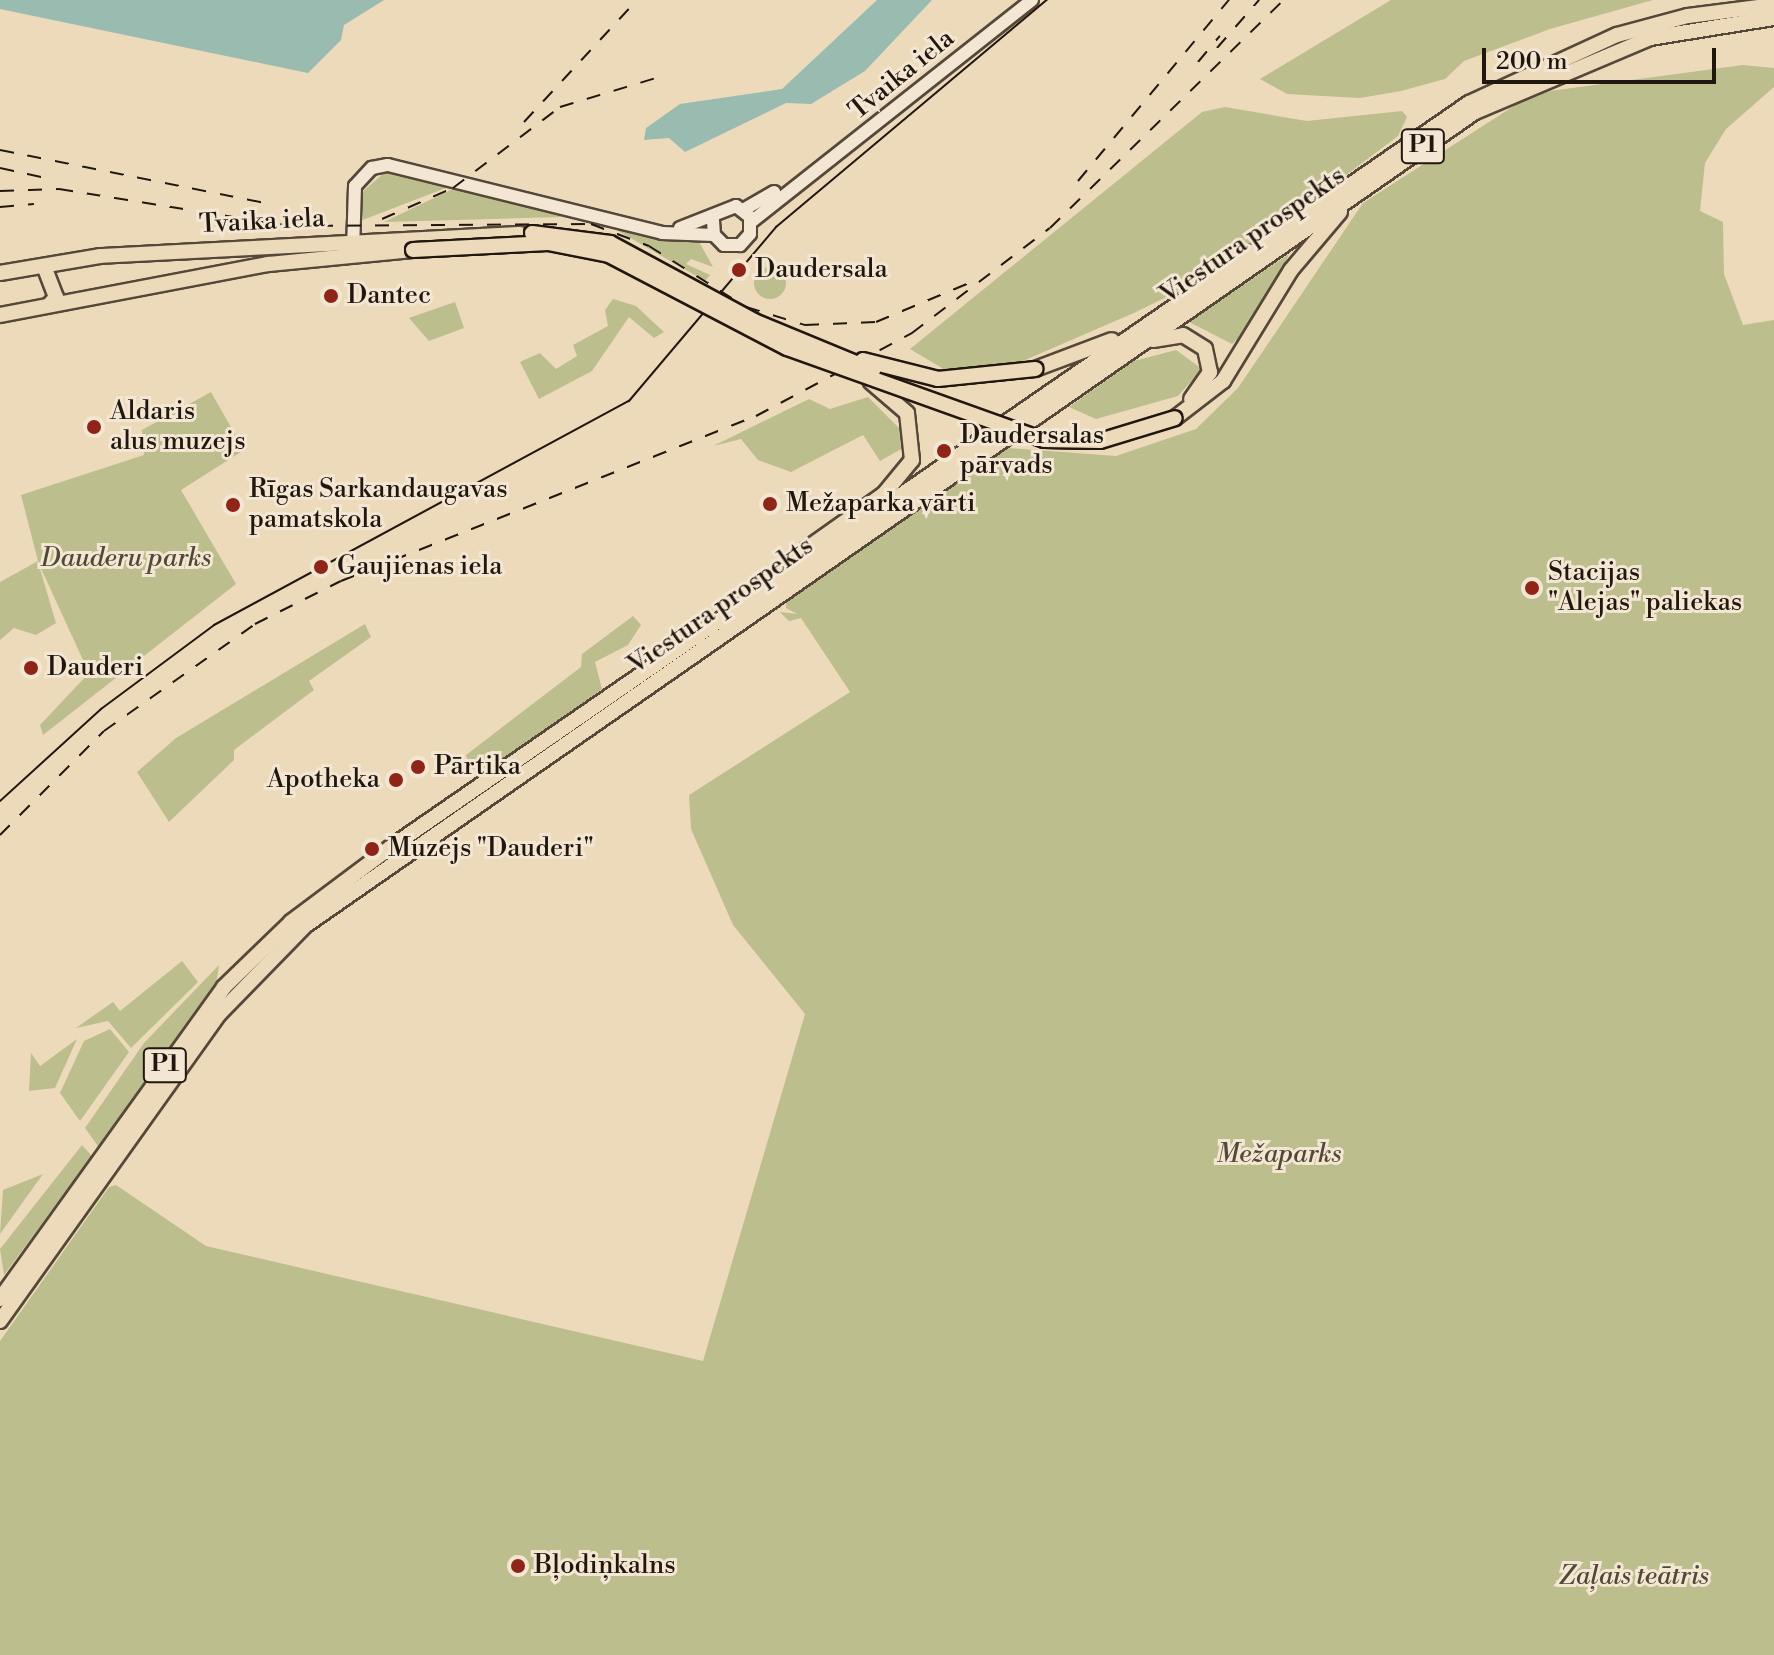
<!DOCTYPE html>
<meta charset="utf-8">
<style>
body{margin:0}
#map{position:relative;width:1774px;height:1655px;overflow:hidden;background:#eddabb;font-family:"Libre Bodoni",serif}
div>[style]{position:absolute}
.green>*{inset:0;background:#bdbe8d}
.round{border-radius:50%}
.water>*{inset:0;background:#99bbb0}
.roads{filter:drop-shadow(2px 0 #55483a) drop-shadow(-2px 0 #55483a) drop-shadow(0 2px #55483a) drop-shadow(0 -2px #55483a)}
.tertiary>*{height:12px;margin:-6px;padding:0 6px;transform-origin:6px;border-radius:6px;background:#f3e7d3}
.primary>*{height:14px;margin:-7px;padding:0 7px;transform-origin:7px;border-radius:7px;background:#eddabb}
.tram>*{height:2px;margin:-1px;padding:0 1px;transform-origin:1px;border-radius:1px;background:#22170f}
.rail>*{height:2px;margin-top:-1px;transform-origin:0;background:repeating-linear-gradient(90deg,#22170f 0 14px,transparent 0 28px)}
.bridges{filter:drop-shadow(2px 0 #22170f) drop-shadow(-2px 0 #22170f) drop-shadow(0 2px #22170f) drop-shadow(0 -2px #22170f)}
.primary-bridge>*{height:14px;margin:-7px;padding:0 7px;transform-origin:7px;border-radius:7px;background:#eddabb}
.dots>*{width:22px;height:22px;translate:-50% -50%;box-sizing:border-box;border:4px solid #f3e7d3;border-radius:50%}
span{translate:-50% -50%;white-space:nowrap;text-align:center;line-height:1.15;-webkit-text-stroke:6px #f3e7d3;paint-order:stroke}
.shield-label span{padding:2px 6px;background:#f3e7d3;border:2px solid;border-radius:6px;-webkit-text-stroke-width:0}
.shield-label{font-size:24px;color:#22170f;font-weight:700}
.street-label{font-size:26px;color:#22170f}
.poi-label{font-size:26px;color:#22170f}
.left{translate:0 -50%;text-align:left}
.right{translate:-100% -50%;text-align:right}
.park-label{font-size:26px;color:#504935;font-style:italic}
.scale{position:absolute;left:1482px;top:48px;width:234px;height:36px;box-sizing:border-box;border:4px solid #22170f;border-top:0;padding-left:10px;font-size:24px;line-height:28px;white-space:nowrap;color:#22170f;-webkit-text-stroke:6px #f3e7d3;paint-order:stroke}
</style>
<div id="map">
<div class="green">
<div style="clip-path:polygon(1391px 0,1653px 0,1550px 29px,1464px 61px,1445px 79px,1401px 91px,1360px 98px,1287px 94px,1260px 79px)"></div>
<div style="clip-path:polygon(1743px 65px,1774px 68px,1774px 87px,1726px 129px,1705px 163px,1700px 211px,1723px 222px,1724px 274px,1743px 325px,1774px 320px,1774px 1655px,0 1655px,0 1341px,109px 1187px,116px 1185px,206px 1246px,703px 1361px,805px 1014px,733px 925px,691px 829px,689px 795px,850px 692px,801px 618px,789px 621px,780px 612px,797px 614px,786px 608px,787px 598px,1008px 448px,1116px 456px,1196px 429px,1238px 388px,1363px 203px,1517px 104px,1550px 91px)"></div>
<div style="clip-path:polygon(1225px 107px,1307px 121px,1402px 111px,1407px 117px,1398px 136px,1301px 209px,1199px 281px,1136px 312px,1016px 364px,952px 374px,910px 349px,1202px 112px)"></div>
<div style="clip-path:polygon(383px 174px,394px 173px,451px 186px,360px 221px,361px 193px)"></div>
<div style="clip-path:polygon(461px 185px,556px 211px,561px 217px,384px 222px)"></div>
<div style="clip-path:polygon(613px 228px,697px 238px,713px 267px,691px 259px,686px 264px,710px 275px,705px 281px)"></div>
<div style="clip-path:polygon(1289px 254px,1257px 321px,1232px 344px,1189px 322px)"></div>
<div class="round" style="left:754px;top:267px;width:32px;height:32px"></div>
<div style="clip-path:polygon(613px 299px,636px 306px,664px 332px,654px 338px,629px 317px,592px 371px,539px 399px,520px 362px,540px 353px,556px 369px,577px 356px,573px 345px,608px 326px,605px 310px)"></div>
<div style="clip-path:polygon(455px 302px,464px 328px,429px 341px,409px 318px)"></div>
<div style="clip-path:polygon(1176px 350px,1202px 369px,1178px 396px,1096px 419px,1069px 407px,1134px 361px)"></div>
<div style="clip-path:polygon(211px 392px,244px 450px,181px 490px,236px 584px,43px 735px,40px 725px,89px 673px,38px 562px,56px 623px,36px 635px,14px 628px,0 640px,0 582px,38px 561px,21px 495px,144px 455px,142px 430px)"></div>
<div style="clip-path:polygon(868px 397px,900px 429px,901px 449px,880px 461px,863px 435px,791px 472px,758px 460px,741px 439px,713px 446px,809px 399px,830px 409px)"></div>
<div style="clip-path:polygon(633px 616px,641px 625px,628px 645px,595px 662px,602px 689px,484px 773px,471px 768px,466px 755px,581px 667px,582px 654px)"></div>
<div style="clip-path:polygon(365px 624px,371px 637px,309px 681px,314px 690px,234px 750px,234px 760px,169px 822px,137px 772px,176px 738px)"></div>
<div style="clip-path:polygon(182px 961px,198px 982px,131px 1048px,108px 1021px,76px 1028px,113px 1002px,120px 1011px)"></div>
<div style="clip-path:polygon(219px 965px,215px 991px,100px 1149px,85px 1128px,144px 1043px)"></div>
<div style="clip-path:polygon(110px 1029px,129px 1052px,80px 1121px,60px 1093px,84px 1041px)"></div>
<div style="clip-path:polygon(77px 1039px,55px 1088px,29px 1091px,31px 1053px,40px 1066px)"></div>
<div style="clip-path:polygon(82px 1145px,92px 1156px,4px 1275px,0 1249px)"></div>
<div style="clip-path:polygon(43px 1174px,0 1234px,3px 1190px)"></div>
</div>
<div class="water">
<div style="clip-path:polygon(0 0,384px 0,344px 25px,341px 40px,308px 73px,0 9px)"></div>
<div style="clip-path:polygon(877px 0,932px 0,865px 71px,811px 104px,786px 103px,685px 152px,669px 138px,644px 140px,646px 128px,680px 104px,782px 89px)"></div>
</div>
<div class="roads">
<div class="tertiary">
<div style="left:743px;top:210px;width:36px;rotate:-30deg"></div>
<div style="left:751px;top:222px;width:358px;rotate:-38.3deg"></div>
<div style="left:680px;top:228px;width:60px;rotate:-21.4deg"></div>
<div style="left:736px;top:206px;width:18px;rotate:38deg"></div>
<div style="left:750px;top:217px;width:17px;rotate:90deg"></div>
<div style="left:750px;top:234px;width:15px;rotate:132deg"></div>
<div style="left:740px;top:245px;width:16px;rotate:180deg"></div>
<div style="left:724px;top:245px;width:14px;rotate:-135deg"></div>
<div style="left:714px;top:235px;width:16px;rotate:-94deg"></div>
<div style="left:353px;top:250px;width:64px;rotate:-88.2deg"></div>
<div style="left:355px;top:186px;width:25px;rotate:-47deg"></div>
<div style="left:372px;top:168px;width:16px;rotate:-11deg"></div>
<div style="left:388px;top:165px;width:282px;rotate:13.9deg"></div>
<div style="left:662px;top:233px;width:52px;rotate:2.2deg"></div>
</div>
<div class="primary">
<div style="left:44px;top:266px;width:33px;rotate:69deg"></div>
<div style="left:56px;top:297px;width:9px;rotate:131deg"></div>
<div style="left:0;top:273px;width:101px;rotate:-9.6deg"></div>
<div style="left:100px;top:256px;width:421px;rotate:-3deg"></div>
<div style="left:0;top:315px;width:273px;rotate:-10.8deg"></div>
<div style="left:268px;top:264px;width:146px;rotate:-5.5deg"></div>
<div style="left:1153px;top:340px;width:30px;rotate:-9deg"></div>
<div style="left:1183px;top:335px;width:26px;rotate:32deg"></div>
<div style="left:1205px;top:349px;width:24px;rotate:78deg"></div>
<div style="left:1210px;top:372px;width:33px;rotate:125deg"></div>
<div style="left:1035px;top:369px;width:82px;rotate:-20.6deg"></div>
<div style="left:1175px;top:418px;width:61px;rotate:-37.6deg"></div>
<div style="left:1223px;top:381px;width:130px;rotate:-58.5deg"></div>
<div style="left:1291px;top:270px;width:76px;rotate:-49.8deg"></div>
<div style="left:788px;top:562px;width:118px;rotate:-35.3deg"></div>
<div style="left:884px;top:494px;width:44px;rotate:-50.5deg"></div>
<div style="left:912px;top:460px;width:47px;rotate:-96.1deg"></div>
<div style="left:907px;top:413px;width:48px;rotate:-139.3deg"></div>
<div style="left:0;top:1299px;width:384px;rotate:-54.3deg"></div>
<div style="left:224px;top:987px;width:93px;rotate:-44.1deg"></div>
<div style="left:291px;top:922px;width:125px;rotate:-36.9deg"></div>
<div style="left:391px;top:847px;width:1310px;rotate:-34.61deg"></div>
<div style="left:1469px;top:103px;width:163px;rotate:-24.7deg"></div>
<div style="left:1617px;top:35px;width:73px;rotate:-15deg"></div>
<div style="left:1688px;top:16px;width:87px;rotate:-7.3deg"></div>
<div style="left:0;top:1321px;width:379px;rotate:-54.5deg"></div>
<div style="left:220px;top:1013px;width:123px;rotate:-45.7deg"></div>
<div style="left:306px;top:925px;width:1424px;rotate:-34.82deg"></div>
<div style="left:1475px;top:112px;width:190px;rotate:-22.9deg"></div>
<div style="left:1650px;top:38px;width:126px;rotate:-9.2deg"></div>
</div>
</div>
<div class="tram">
<div style="left:0;top:801px;width:137px;rotate:-42.3deg"></div>
<div style="left:101px;top:709px;width:141px;rotate:-36.6deg"></div>
<div style="left:214px;top:625px;width:472px;rotate:-28.4deg"></div>
<div style="left:629px;top:401px;width:228px;rotate:-49.8deg"></div>
<div style="left:776px;top:227px;width:354px;rotate:-40deg"></div>
</div>
<div class="rail">
<div style="left:1217px;top:48px;width:64px;rotate:-48.8deg"></div>
<div style="left:1198px;top:62px;width:34px;rotate:-50deg"></div>
<div style="left:524px;top:122px;width:166px;rotate:-47.2deg"></div>
<div style="left:0;top:150px;width:270px;rotate:11.3deg"></div>
<div style="left:0;top:168px;width:56px;rotate:12.3deg"></div>
<div style="left:1078px;top:181px;width:236px;rotate:-50.2deg"></div>
<div style="left:0;top:191px;width:59px;rotate:-1.9deg"></div>
<div style="left:59px;top:189px;width:235px;rotate:9.1deg"></div>
<div style="left:291px;top:226px;width:300px;rotate:-0.4deg"></div>
<div style="left:591px;top:224px;width:62px;rotate:20.8deg"></div>
<div style="left:649px;top:246px;width:115px;rotate:32.2deg"></div>
<div style="left:746px;top:307px;width:62px;rotate:17deg"></div>
<div style="left:805px;top:325px;width:71px;rotate:-2.4deg"></div>
<div style="left:876px;top:322px;width:99px;rotate:-22.7deg"></div>
<div style="left:0;top:207px;width:34px;rotate:-5deg"></div>
<div style="left:382px;top:219px;width:77px;rotate:-23.6deg"></div>
<div style="left:453px;top:188px;width:134px;rotate:-37.1deg"></div>
<div style="left:560px;top:107px;width:111px;rotate:-16.8deg"></div>
<div style="left:0;top:835px;width:147px;rotate:-45deg"></div>
<div style="left:104px;top:731px;width:185px;rotate:-35.3deg"></div>
<div style="left:255px;top:624px;width:96px;rotate:-26.6deg"></div>
<div style="left:341px;top:581px;width:447px;rotate:-21.7deg"></div>
<div style="left:756px;top:416px;width:177px;rotate:-28deg"></div>
<div style="left:912px;top:333px;width:173px;rotate:-37.3deg"></div>
<div style="left:1050px;top:228px;width:327px;rotate:-44.3deg"></div>
</div>
<div class="bridges">
<div class="primary-bridge">
<div style="left:532px;top:233px;width:79px;rotate:7.3deg"></div>
<div style="left:610px;top:243px;width:164px;rotate:28.4deg"></div>
<div style="left:754px;top:321px;width:129px;rotate:22.4deg"></div>
<div style="left:413px;top:250px;width:135px;rotate:-3deg"></div>
<div style="left:548px;top:243px;width:62px;rotate:11.1deg"></div>
<div style="left:609px;top:255px;width:201px;rotate:27.6deg"></div>
<div style="left:787px;top:348px;width:273px;rotate:19.7deg"></div>
<div style="left:1044px;top:440px;width:56px;rotate:1deg"></div>
<div style="left:1100px;top:441px;width:78px;rotate:-17deg"></div>
<div style="left:863px;top:360px;width:77px;rotate:14.2deg"></div>
<div style="left:938px;top:379px;width:98px;rotate:-5.9deg"></div>
</div>
</div>
<div class="dots">
<div style="left:739px;top:270px;background:#8f2418"></div>
<div style="left:331px;top:296px;background:#8f2418"></div>
<div style="left:94px;top:427px;background:#8f2418"></div>
<div style="left:944px;top:451px;background:#8f2418"></div>
<div style="left:770px;top:504px;background:#8f2418"></div>
<div style="left:233px;top:505px;background:#8f2418"></div>
<div style="left:321px;top:567px;background:#8f2418"></div>
<div style="left:1532px;top:588px;background:#8f2418"></div>
<div style="left:31px;top:668px;background:#8f2418"></div>
<div style="left:418px;top:767px;background:#8f2418"></div>
<div style="left:396px;top:780px;background:#8f2418"></div>
<div style="left:372px;top:849px;background:#8f2418"></div>
<div style="left:518px;top:1566px;background:#8f2418"></div>
</div>
<div class="shield-label">
<span style="left:1423px;top:146px">P1</span>
<span style="left:165px;top:1065px">P1</span>
</div>
<div class="street-label">
<span style="left:902px;top:75px;rotate:-39deg">Tvaika iela</span>
<span style="left:262px;top:222px;rotate:-3deg">Tvaika iela</span>
<span style="left:1253px;top:236px;rotate:-35deg">Viestura prospekts</span>
<span style="left:721px;top:606px;rotate:-35deg">Viestura prospekts</span>
</div>
<div class="poi-label">
<span class="left" style="left:755px;top:270px">Daudersala</span>
<span class="left" style="left:347px;top:296px">Dantec</span>
<span class="left" style="left:110px;top:427px">Aldaris<br>alus muzejs</span>
<span class="left" style="left:960px;top:451px">Daudersalas<br>pārvads</span>
<span class="left" style="left:249px;top:505px">Rīgas Sarkandaugavas<br>pamatskola</span>
<span class="left" style="left:786px;top:504px">Mežaparka vārti</span>
<span class="left" style="left:337px;top:567px">Gaujienas iela</span>
<span class="left" style="left:1548px;top:588px">Stacijas<br>"Alejas" paliekas</span>
<span class="left" style="left:47px;top:668px">Dauderi</span>
<span class="left" style="left:434px;top:767px">Pārtika</span>
<span class="right" style="left:380px;top:780px">Apotheka</span>
<span class="left" style="left:388px;top:849px">Muzejs "Dauderi"</span>
<span class="left" style="left:534px;top:1566px">Bļodiņkalns</span>
</div>
<div class="park-label">
<span style="left:126px;top:559px">Dauderu parks</span>
<span style="left:1279px;top:1155px">Mežaparks</span>
<span style="left:1634px;top:1577px">Zaļais teātris</span>
</div>
<div class="scale">200 m</div>
</div>
